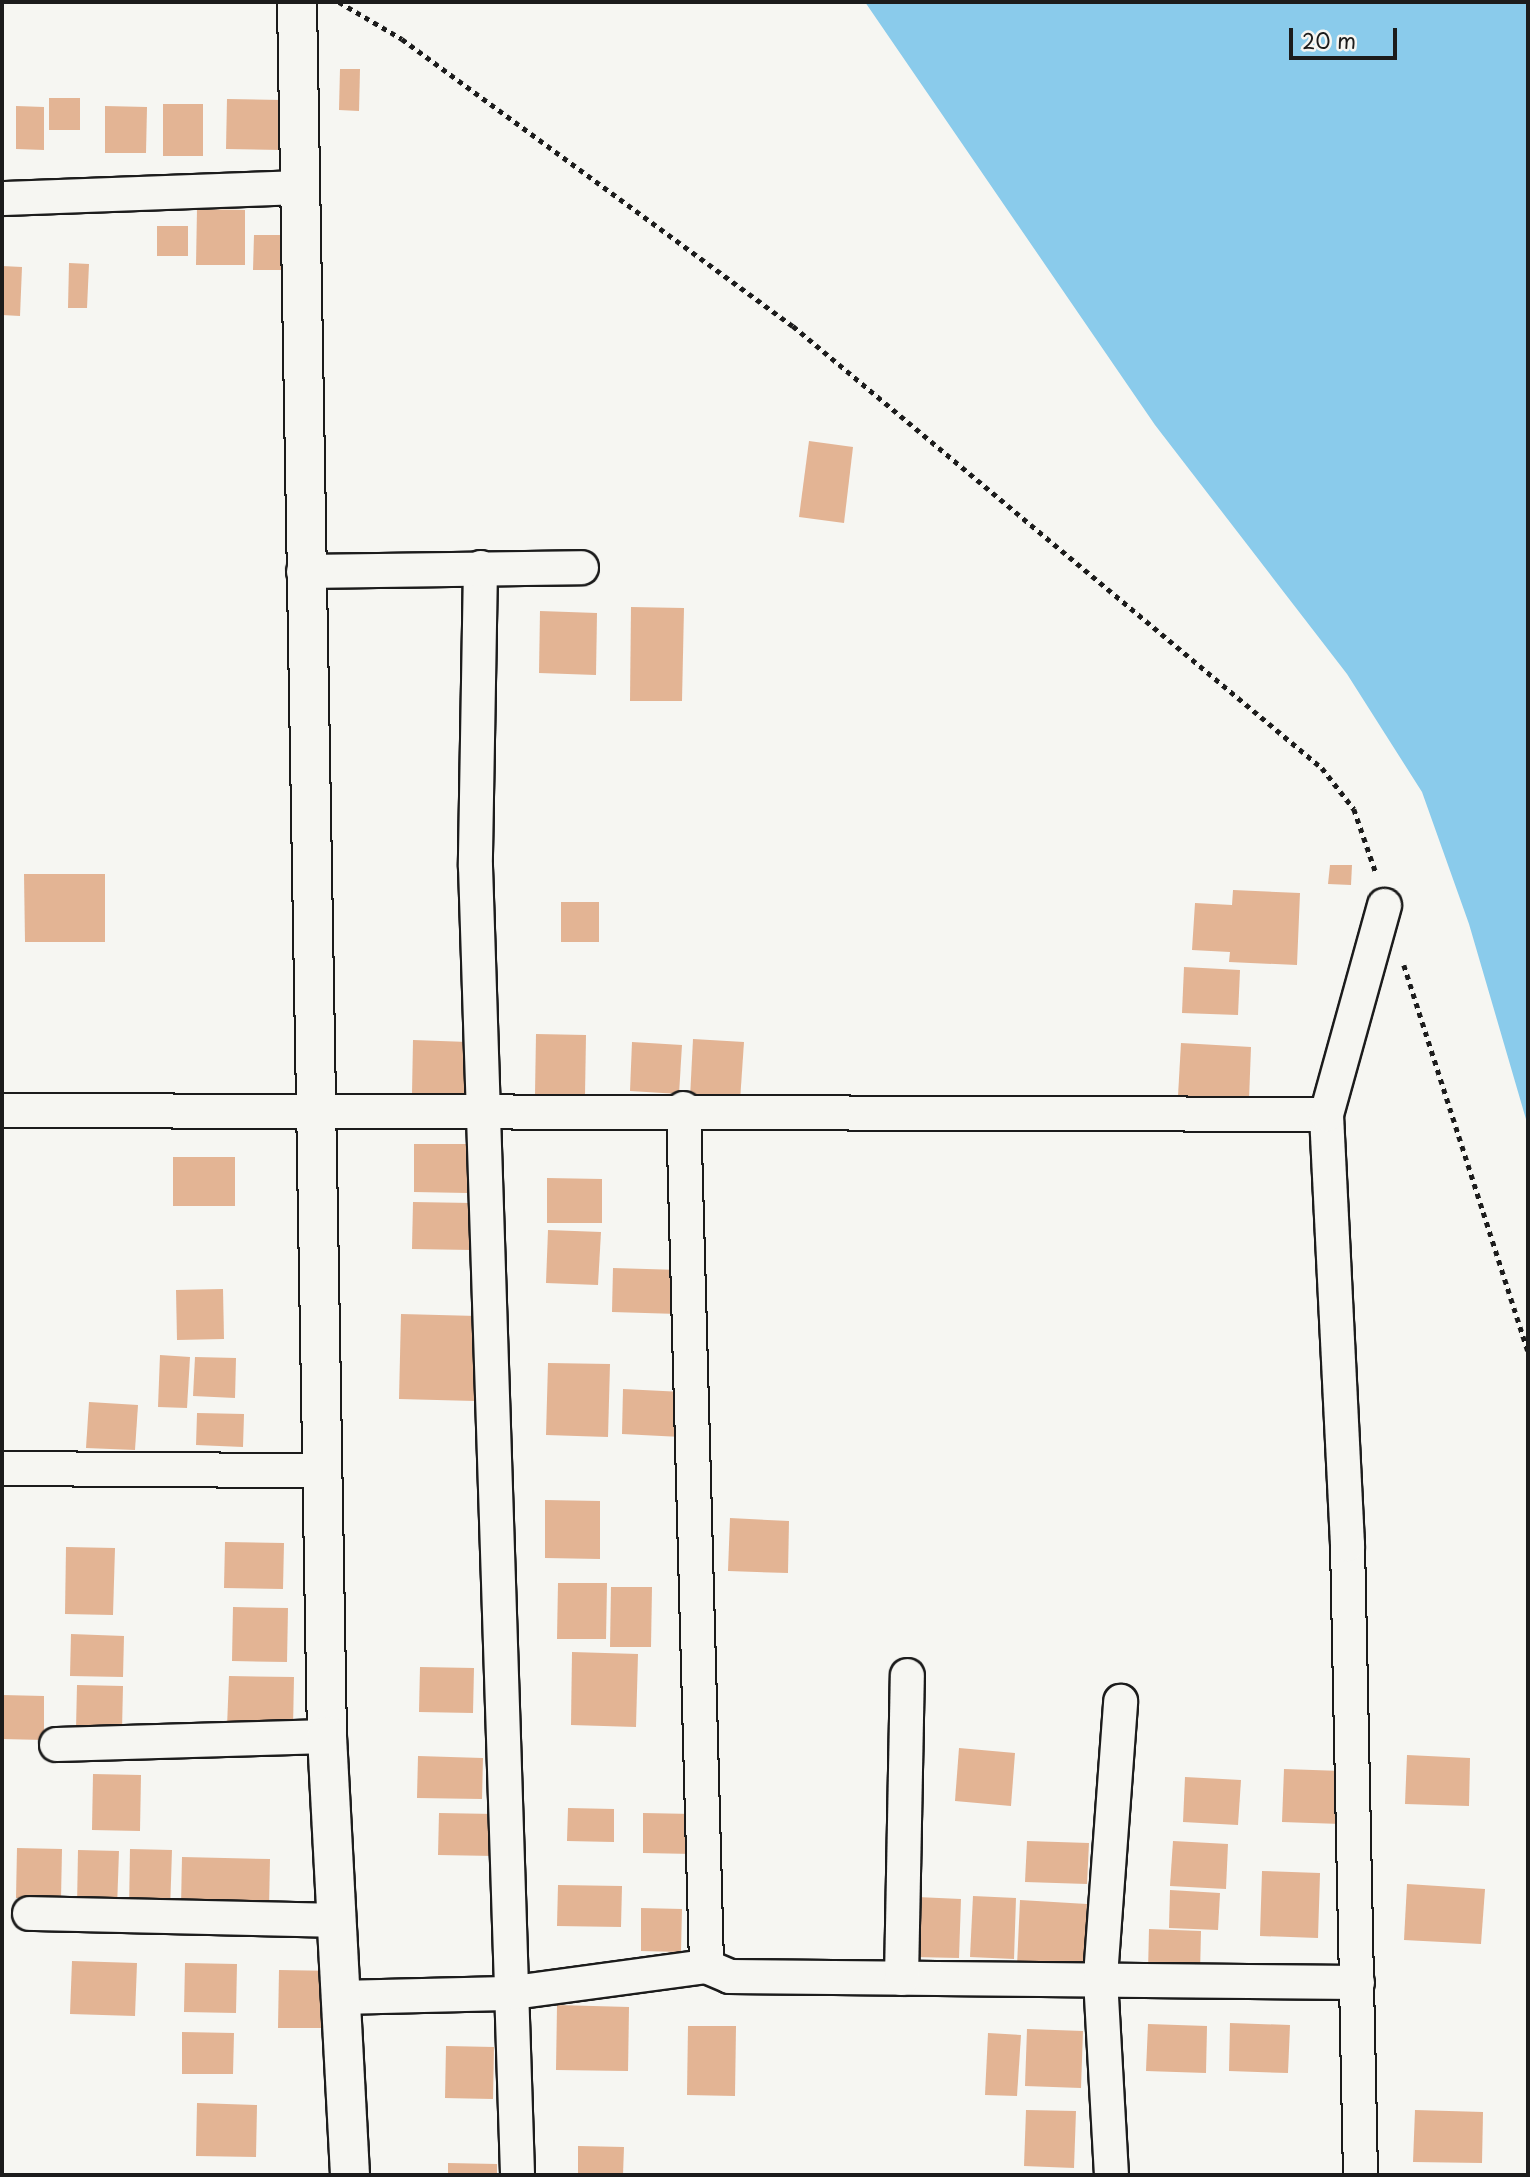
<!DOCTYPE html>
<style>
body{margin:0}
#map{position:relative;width:1530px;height:2177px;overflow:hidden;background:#f6f6f2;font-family:"Playpen Sans",sans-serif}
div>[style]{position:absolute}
.water>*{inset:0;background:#8acbeb}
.building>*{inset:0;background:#e3b494}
.path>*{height:4.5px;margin-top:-2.25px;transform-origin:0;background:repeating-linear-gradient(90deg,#1c1c1c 0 5px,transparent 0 10px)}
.roads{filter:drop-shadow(2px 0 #1c1c1c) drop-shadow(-2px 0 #1c1c1c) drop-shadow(0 2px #1c1c1c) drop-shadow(0 -2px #1c1c1c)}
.minor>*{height:33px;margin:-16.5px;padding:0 16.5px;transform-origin:16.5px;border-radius:16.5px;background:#f6f6f2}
.tertiary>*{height:38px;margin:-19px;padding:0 19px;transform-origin:19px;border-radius:19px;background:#f6f6f2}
span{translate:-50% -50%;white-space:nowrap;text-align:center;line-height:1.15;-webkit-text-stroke:6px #f6f6f2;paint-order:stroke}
.frame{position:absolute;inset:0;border:4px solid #1c1c1c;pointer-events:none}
.scale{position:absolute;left:1289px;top:28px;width:108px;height:32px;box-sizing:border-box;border:4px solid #1c1c1c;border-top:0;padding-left:9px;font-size:21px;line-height:24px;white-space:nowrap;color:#1c1c1c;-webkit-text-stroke:5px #f6f6f2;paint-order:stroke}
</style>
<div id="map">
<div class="water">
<div style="clip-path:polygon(865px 2px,1528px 2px,1528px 1126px,1469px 924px,1422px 792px,1347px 674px,1155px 425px)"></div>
</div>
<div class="building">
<div style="clip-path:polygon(340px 69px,360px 69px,359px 111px,339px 110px)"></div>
<div style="clip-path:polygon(49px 98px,80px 98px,80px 130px,49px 130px)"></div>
<div style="clip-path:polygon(227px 99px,282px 100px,281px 150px,226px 149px)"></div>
<div style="clip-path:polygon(163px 104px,203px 104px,203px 156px,163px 156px)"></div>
<div style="clip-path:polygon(16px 106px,44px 107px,44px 150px,16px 149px)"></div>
<div style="clip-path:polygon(105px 106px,147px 107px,146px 153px,105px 153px)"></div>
<div style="clip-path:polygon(197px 209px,245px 210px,245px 265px,196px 265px)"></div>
<div style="clip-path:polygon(157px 226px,188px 226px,188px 256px,157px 256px)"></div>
<div style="clip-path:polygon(254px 235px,286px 235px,286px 270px,253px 270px)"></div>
<div style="clip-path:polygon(69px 263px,89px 264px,87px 308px,68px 308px)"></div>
<div style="clip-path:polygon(2px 266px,22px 267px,20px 316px,2px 315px)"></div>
<div style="clip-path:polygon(809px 441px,853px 447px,844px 523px,799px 517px)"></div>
<div style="clip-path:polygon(631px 607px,684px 608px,682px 701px,630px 701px)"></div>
<div style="clip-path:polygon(540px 611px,597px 613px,596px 675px,539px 673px)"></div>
<div style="clip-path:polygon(1330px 865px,1352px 865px,1351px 885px,1328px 884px)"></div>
<div style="clip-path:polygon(24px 874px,105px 874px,105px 942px,25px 942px)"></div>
<div style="clip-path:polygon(1233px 890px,1300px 893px,1297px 965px,1229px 962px,1230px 952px,1192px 950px,1195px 903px,1232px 905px)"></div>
<div style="clip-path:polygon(561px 902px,599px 902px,599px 942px,561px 942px)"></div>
<div style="clip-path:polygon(1184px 967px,1240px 970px,1238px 1015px,1182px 1013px)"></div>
<div style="clip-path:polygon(536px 1034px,586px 1035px,585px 1095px,535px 1094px)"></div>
<div style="clip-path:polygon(693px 1039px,744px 1042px,740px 1101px,690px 1098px)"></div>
<div style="clip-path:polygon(413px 1040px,468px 1042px,468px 1095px,412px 1094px)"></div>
<div style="clip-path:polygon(632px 1042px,682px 1045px,679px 1094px,630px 1091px)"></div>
<div style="clip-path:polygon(1181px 1043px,1251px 1047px,1249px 1100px,1178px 1096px)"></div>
<div style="clip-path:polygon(414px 1144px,469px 1144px,467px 1193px,414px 1192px)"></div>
<div style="clip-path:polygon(173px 1157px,235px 1157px,235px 1206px,173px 1206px)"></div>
<div style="clip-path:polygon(547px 1178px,602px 1179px,602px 1223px,547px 1223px)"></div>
<div style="clip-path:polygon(413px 1202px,472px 1203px,472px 1250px,412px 1249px)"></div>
<div style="clip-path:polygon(548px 1230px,601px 1232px,598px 1285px,546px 1283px)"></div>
<div style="clip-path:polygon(613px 1268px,680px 1270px,678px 1314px,612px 1312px)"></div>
<div style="clip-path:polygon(223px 1289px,224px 1339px,177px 1340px,176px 1290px)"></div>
<div style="clip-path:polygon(401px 1314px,477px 1316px,475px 1401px,399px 1399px)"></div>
<div style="clip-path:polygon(160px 1355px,190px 1357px,187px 1408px,158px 1407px)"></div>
<div style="clip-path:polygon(195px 1357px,236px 1358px,235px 1398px,193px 1396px)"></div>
<div style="clip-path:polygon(548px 1363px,610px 1364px,608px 1437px,546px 1435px)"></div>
<div style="clip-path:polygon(623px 1389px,683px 1392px,681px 1437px,622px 1434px)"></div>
<div style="clip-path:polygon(89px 1402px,138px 1405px,135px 1450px,86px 1448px)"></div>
<div style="clip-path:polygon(197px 1413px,244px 1414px,243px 1447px,196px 1445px)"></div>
<div style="clip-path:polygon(545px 1500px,600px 1501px,600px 1559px,545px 1558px)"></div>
<div style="clip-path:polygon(730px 1518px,789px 1521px,788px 1573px,728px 1571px)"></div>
<div style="clip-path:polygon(225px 1542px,284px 1543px,283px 1589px,224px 1588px)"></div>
<div style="clip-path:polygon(66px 1547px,115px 1548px,113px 1615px,65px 1614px)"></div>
<div style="clip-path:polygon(558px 1583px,607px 1583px,606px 1639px,557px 1639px)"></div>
<div style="clip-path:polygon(611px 1587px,652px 1587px,651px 1647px,610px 1647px)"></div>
<div style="clip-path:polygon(233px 1607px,288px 1608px,287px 1662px,232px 1661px)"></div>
<div style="clip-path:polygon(71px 1634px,124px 1636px,123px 1677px,70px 1676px)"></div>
<div style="clip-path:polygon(572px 1652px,638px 1654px,636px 1727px,571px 1725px)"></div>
<div style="clip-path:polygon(420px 1667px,474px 1668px,473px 1713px,419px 1712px)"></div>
<div style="clip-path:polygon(229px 1676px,294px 1677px,293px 1728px,227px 1727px)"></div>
<div style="clip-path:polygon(77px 1685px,123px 1686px,122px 1730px,76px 1729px)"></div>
<div style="clip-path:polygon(2px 1695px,44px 1696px,44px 1740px,2px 1739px)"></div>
<div style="clip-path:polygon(959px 1748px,1015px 1753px,1011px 1806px,955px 1801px)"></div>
<div style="clip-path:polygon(1407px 1755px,1470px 1758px,1469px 1806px,1405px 1804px)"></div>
<div style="clip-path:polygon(418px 1756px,483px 1758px,482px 1799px,417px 1798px)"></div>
<div style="clip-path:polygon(1284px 1769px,1342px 1771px,1341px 1824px,1282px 1822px)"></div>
<div style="clip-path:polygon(93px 1774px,141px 1775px,140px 1831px,92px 1830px)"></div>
<div style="clip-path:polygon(1185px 1777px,1241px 1780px,1238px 1825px,1183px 1822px)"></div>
<div style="clip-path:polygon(568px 1808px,614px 1809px,614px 1842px,567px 1841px)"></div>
<div style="clip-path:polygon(439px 1813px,495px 1814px,494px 1856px,438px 1855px)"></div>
<div style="clip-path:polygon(643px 1813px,694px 1814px,693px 1854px,643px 1853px)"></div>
<div style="clip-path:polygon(1027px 1841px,1089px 1843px,1087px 1884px,1025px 1882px)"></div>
<div style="clip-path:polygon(1173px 1841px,1228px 1844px,1226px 1889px,1170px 1886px)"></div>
<div style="clip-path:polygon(17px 1848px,62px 1849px,61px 1899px,16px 1898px)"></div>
<div style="clip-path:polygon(130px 1849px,172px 1850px,170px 1912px,129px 1911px)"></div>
<div style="clip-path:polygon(78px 1850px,119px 1851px,117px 1908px,77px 1907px)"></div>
<div style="clip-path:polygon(182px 1857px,270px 1859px,269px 1908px,181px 1906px)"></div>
<div style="clip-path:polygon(1262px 1871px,1320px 1873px,1318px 1938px,1260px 1936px)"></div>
<div style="clip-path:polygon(1407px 1884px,1485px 1889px,1481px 1944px,1404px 1940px)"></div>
<div style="clip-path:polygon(558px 1885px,622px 1886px,621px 1927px,557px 1926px)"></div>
<div style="clip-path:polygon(1170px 1890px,1220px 1893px,1218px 1930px,1169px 1928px)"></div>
<div style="clip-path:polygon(973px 1896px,1016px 1898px,1014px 1959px,970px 1957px)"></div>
<div style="clip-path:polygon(917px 1897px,961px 1899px,959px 1958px,915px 1957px)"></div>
<div style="clip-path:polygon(1020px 1900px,1087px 1904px,1084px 1970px,1017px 1966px)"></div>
<div style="clip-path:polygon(641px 1908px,682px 1909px,681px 1952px,641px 1951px)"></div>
<div style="clip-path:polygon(1149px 1929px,1201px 1931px,1200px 1974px,1148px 1972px)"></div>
<div style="clip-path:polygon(72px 1961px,137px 1963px,135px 2016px,70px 2014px)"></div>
<div style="clip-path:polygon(185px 1963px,237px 1964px,236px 2013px,184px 2012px)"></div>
<div style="clip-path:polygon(279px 1970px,337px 1971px,335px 2028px,278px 2028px)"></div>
<div style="clip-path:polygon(557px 2005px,629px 2007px,628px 2071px,556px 2070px)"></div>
<div style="clip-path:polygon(1230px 2023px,1290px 2025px,1288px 2073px,1229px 2071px)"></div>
<div style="clip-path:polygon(1148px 2024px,1207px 2026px,1206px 2073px,1146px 2071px)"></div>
<div style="clip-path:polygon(688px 2026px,736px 2026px,735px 2096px,687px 2095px)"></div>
<div style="clip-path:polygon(1027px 2029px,1083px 2031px,1081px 2088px,1025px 2086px)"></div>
<div style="clip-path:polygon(182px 2032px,234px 2033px,233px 2074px,182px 2074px)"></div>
<div style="clip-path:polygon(988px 2033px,1021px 2035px,1017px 2096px,985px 2095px)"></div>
<div style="clip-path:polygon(446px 2046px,494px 2047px,493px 2099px,445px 2098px)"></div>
<div style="clip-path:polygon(197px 2103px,257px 2105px,256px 2157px,196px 2156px)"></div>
<div style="clip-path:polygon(1026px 2110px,1076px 2111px,1074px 2168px,1024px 2166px)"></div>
<div style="clip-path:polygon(1415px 2110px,1483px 2112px,1482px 2163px,1413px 2162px)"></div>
<div style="clip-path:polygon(578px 2146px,624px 2147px,623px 2175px,578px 2175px)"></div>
<div style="clip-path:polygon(448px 2163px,497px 2164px,497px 2175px,448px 2175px)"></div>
</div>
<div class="path">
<div style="left:339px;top:2px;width:73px;rotate:30.4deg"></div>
<div style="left:402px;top:39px;width:485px;rotate:36.3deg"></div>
<div style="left:793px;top:326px;width:689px;rotate:39.88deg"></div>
<div style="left:1322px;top:768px;width:52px;rotate:52deg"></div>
<div style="left:1354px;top:809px;width:68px;rotate:71deg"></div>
<div style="left:1404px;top:965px;width:405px;rotate:72.2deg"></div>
</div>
<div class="roads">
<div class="minor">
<div style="left:2px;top:198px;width:295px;rotate:-2.1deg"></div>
<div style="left:480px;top:567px;width:299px;rotate:91deg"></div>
<div style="left:475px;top:866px;width:1310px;rotate:88.16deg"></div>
<div style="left:303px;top:571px;width:278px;rotate:-0.8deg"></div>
<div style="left:683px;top:1108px;width:858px;rotate:88.46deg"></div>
<div style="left:706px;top:1966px;width:25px;rotate:23deg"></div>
<div style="left:729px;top:1976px;width:628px;rotate:0.55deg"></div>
<div style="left:2px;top:1110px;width:1324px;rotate:0.17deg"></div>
<div style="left:2px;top:1468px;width:320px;rotate:0.4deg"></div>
<div style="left:56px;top:1744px;width:271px;rotate:-1.7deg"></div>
<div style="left:29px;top:1913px;width:306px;rotate:1.3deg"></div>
<div style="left:901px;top:1978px;width:303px;rotate:-88.9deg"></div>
<div style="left:339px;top:1997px;width:167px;rotate:-1.4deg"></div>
<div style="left:506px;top:1993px;width:202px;rotate:-7.7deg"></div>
<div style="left:1111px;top:2175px;width:199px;rotate:-93.2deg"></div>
<div style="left:1100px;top:1976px;width:276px;rotate:-85.8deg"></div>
<div style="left:1360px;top:2175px;width:631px;rotate:-91.18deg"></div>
<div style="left:1347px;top:1544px;width:431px;rotate:-92.8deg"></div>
<div style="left:1326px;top:1114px;width:217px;rotate:-74.5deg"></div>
</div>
<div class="tertiary">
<div style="left:297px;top:2px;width:1734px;rotate:89.01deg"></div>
<div style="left:327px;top:1736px;width:440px;rotate:87deg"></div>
</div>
</div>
<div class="frame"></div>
<div class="scale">20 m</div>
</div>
